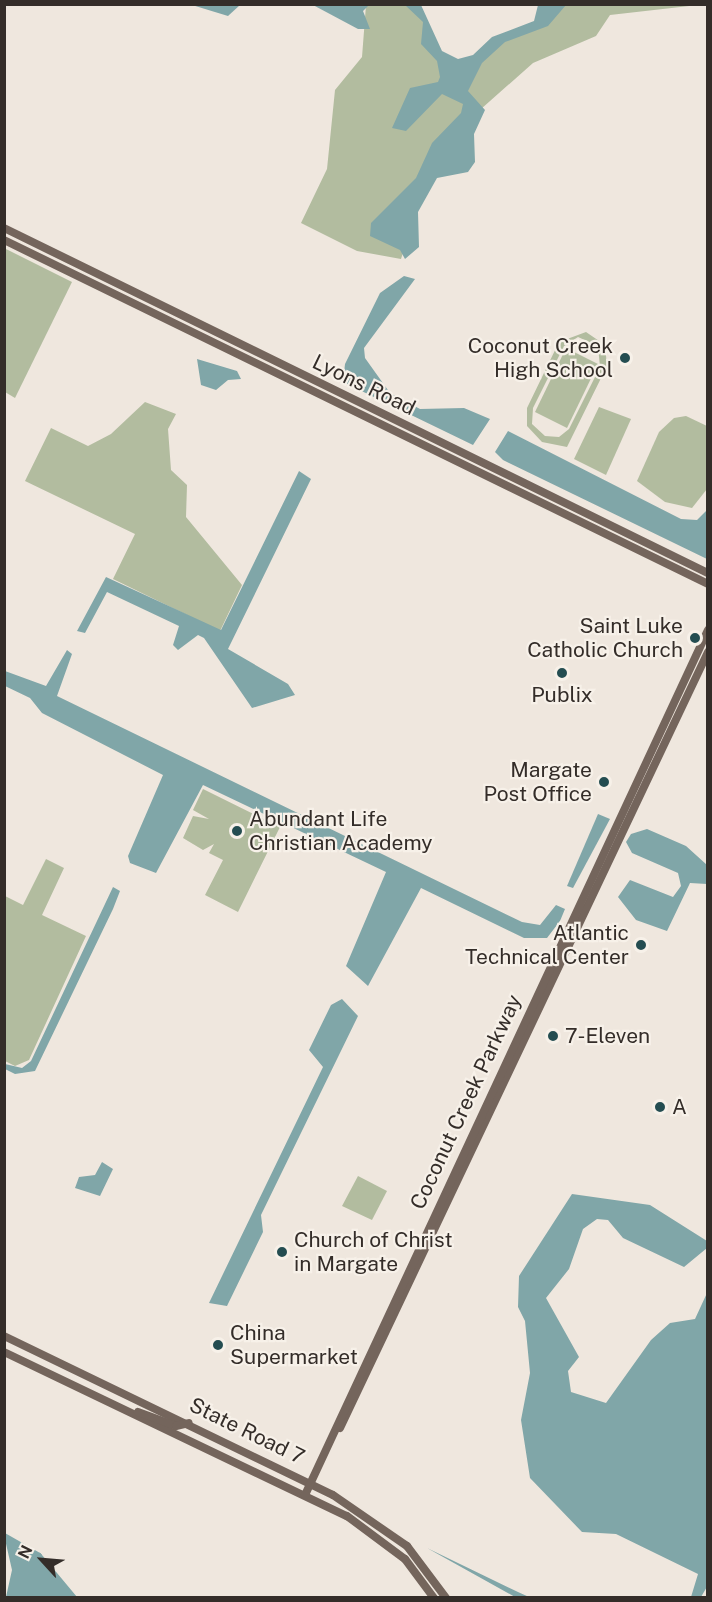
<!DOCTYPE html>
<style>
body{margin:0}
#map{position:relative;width:712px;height:1602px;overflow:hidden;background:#efe7de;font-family:"Public Sans",sans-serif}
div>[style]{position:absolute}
.green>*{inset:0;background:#b2bc9f}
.water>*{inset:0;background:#80a6a8}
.canal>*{height:4.5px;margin:-2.25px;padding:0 2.25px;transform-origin:2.25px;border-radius:2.25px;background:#80a6a8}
.major>*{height:8px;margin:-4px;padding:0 4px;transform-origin:4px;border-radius:4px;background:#74655c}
.dots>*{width:16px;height:16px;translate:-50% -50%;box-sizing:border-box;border:3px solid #f7f1e9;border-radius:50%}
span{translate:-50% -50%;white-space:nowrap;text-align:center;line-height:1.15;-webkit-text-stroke:4.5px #f7f1e9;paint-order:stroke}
.poi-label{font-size:21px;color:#342d29}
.right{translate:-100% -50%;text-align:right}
.left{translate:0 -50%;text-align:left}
.street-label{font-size:21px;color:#342d29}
.frame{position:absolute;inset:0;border:6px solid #342d29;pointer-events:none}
.north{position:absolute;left:12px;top:1530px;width:60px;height:60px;-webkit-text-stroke:4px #f7f1e9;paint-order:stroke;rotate:296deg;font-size:16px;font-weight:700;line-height:24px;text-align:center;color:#342d29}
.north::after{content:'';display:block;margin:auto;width:21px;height:27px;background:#342d29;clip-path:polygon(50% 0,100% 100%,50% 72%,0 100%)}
</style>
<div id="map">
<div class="green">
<div style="clip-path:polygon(366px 5px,419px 5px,441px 52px,465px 67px,488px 45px,540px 22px,547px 5px,698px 5px,610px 15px,596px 36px,533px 63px,472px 117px,429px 172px,401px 259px,357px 251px,301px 223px,327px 169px,335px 90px,362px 57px)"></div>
<div style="clip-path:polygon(4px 248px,72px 282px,15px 398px,5px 392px)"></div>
<div style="clip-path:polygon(evenodd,586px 332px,605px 345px,607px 366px,567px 447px,542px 442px,527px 426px,527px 408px,559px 342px,586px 332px,578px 337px,598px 346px,600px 367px,569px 429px,559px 437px,545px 436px,532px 424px,533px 408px,564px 346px,578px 337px)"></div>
<div style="clip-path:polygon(566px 348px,598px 364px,567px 428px,535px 412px)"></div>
<div style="clip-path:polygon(145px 402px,176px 414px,168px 429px,171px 470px,187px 485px,186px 517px,242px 585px,220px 631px,113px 579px,135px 534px,25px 481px,51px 428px,88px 446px,111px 434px)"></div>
<div style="clip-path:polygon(599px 407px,631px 419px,606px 475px,574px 459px)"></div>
<div style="clip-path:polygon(686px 416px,707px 426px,707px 489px,692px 508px,665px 502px,637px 481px,659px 432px,674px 418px)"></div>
<div style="clip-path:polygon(203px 789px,280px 827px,238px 912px,205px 895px,223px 860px,209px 853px,214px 844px,203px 850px,183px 838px,193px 816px,209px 819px,193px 810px)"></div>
<div style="clip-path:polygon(46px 859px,64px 868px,42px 915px,86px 936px,29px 1060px,15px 1066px,5px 1061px,5px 896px,23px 905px)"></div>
<div style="clip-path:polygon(358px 1176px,387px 1191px,372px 1220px,342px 1206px)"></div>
</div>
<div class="water">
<div style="clip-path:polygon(192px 5px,240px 5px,228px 16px)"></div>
<div style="clip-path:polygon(313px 5px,369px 5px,363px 11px,370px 29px,358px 29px)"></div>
<div style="clip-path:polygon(405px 5px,421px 5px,442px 51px,458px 59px,473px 55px,492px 37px,534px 21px,538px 5px,566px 5px,548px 26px,505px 42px,482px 63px,468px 91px,485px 110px,474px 134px,475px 162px,468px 172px,437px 178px,418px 212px,419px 247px,405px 259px,400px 250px,370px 236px,371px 223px,416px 178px,432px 143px,461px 113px,463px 104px,442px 94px,406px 131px,392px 128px,410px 88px,438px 82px,440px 77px,437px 61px,421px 44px,423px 22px)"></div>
<div style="clip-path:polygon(404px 276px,415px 279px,364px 348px,365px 358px,390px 393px,420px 409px,464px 408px,490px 419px,473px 445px,343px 382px,345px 364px,380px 293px)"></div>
<div style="clip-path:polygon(197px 359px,237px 371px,241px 379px,228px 380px,216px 390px,201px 385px)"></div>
<div style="clip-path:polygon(508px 431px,681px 519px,697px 520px,707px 510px,707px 559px,503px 460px,495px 452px)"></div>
<div style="clip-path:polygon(299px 471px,311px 479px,228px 649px,288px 684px,295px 695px,252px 708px,204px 638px,198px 635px,178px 650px,173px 645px,179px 626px,107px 592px,85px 633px,77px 631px,106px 577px,221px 630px)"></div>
<div style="clip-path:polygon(67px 650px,72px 654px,57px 696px,522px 922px,540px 925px,556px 905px,565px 909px,560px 921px,547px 938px,524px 938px,421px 888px,368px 986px,346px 966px,386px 872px,203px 785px,156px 873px,130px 863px,128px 856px,163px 775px,42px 713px,30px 698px,5px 686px,5px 671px,46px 686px)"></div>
<div style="clip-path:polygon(598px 814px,610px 819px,573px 888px,567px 886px)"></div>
<div style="clip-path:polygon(647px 829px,686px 846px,707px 865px,707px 884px,690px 883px,667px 931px,636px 920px,618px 897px,630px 880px,673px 897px,681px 886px,678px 873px,632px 853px,626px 842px,631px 834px)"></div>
<div style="clip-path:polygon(113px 887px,120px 891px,113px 909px,35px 1071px,15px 1074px,5px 1069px,5px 1064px,22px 1068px,31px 1061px)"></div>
<div style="clip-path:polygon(342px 999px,358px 1016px,261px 1215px,263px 1232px,227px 1306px,209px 1303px,323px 1067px,309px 1050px,331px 1005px)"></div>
<div style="clip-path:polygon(102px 1162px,113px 1169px,100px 1196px,75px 1188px,79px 1177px,95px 1175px)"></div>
<div style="clip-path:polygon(572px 1194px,650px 1205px,707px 1241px,707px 1248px,684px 1267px,623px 1238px,608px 1220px,597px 1219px,583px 1229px,569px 1269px,546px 1298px,579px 1357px,568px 1371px,571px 1392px,606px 1403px,651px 1340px,670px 1323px,695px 1319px,707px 1293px,708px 1585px,701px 1597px,691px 1597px,698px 1574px,616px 1534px,582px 1532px,530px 1478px,521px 1420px,530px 1373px,525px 1321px,518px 1307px,519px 1276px)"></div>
<div style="clip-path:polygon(4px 1535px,39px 1555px,75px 1597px,6px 1597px,12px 1570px)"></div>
<div style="clip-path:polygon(427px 1548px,518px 1592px,529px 1597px,515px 1597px)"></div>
</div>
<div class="canal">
<div style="left:4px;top:1535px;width:40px;rotate:29.7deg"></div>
<div style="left:39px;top:1555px;width:56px;rotate:50.1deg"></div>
</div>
<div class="major">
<div style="left:4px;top:228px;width:784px;rotate:26.11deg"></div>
<div style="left:4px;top:240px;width:784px;rotate:26.04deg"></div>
<div style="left:4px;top:1336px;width:365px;rotate:25.8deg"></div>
<div style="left:333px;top:1495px;width:90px;rotate:34.6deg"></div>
<div style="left:407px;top:1546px;width:65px;rotate:53.1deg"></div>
<div style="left:4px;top:1352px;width:380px;rotate:25.6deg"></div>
<div style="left:347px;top:1516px;width:72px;rotate:36.6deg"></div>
<div style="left:405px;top:1559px;width:49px;rotate:53.4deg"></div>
<div style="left:138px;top:1412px;width:40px;rotate:20.2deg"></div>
<div style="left:176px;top:1426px;width:13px;rotate:-13deg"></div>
<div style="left:340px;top:1428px;width:859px;rotate:-64.63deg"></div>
<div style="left:305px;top:1495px;width:954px;rotate:-65.02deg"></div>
</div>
<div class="dots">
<div style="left:625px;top:358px;background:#244d51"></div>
<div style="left:695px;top:638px;background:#244d51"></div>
<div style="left:562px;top:673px;background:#244d51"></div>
<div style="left:604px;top:782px;background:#244d51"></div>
<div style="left:237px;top:831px;background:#244d51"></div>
<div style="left:641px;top:945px;background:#244d51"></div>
<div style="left:553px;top:1036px;background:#244d51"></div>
<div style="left:660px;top:1107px;background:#244d51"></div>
<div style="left:282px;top:1252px;background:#244d51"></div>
<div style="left:218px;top:1345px;background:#244d51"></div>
</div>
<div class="poi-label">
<span class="right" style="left:613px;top:358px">Coconut Creek<br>High School</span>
<span class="right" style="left:683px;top:638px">Saint Luke<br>Catholic Church</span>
<span style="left:562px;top:695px">Publix</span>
<span class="right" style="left:592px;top:782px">Margate<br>Post Office</span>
<span class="left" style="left:249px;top:831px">Abundant Life<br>Christian Academy</span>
<span class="right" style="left:629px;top:945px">Atlantic<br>Technical Center</span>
<span class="left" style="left:565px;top:1036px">7-Eleven</span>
<span class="left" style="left:672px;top:1107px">A</span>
<span class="left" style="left:294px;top:1252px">Church of Christ<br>in Margate</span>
<span class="left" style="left:230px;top:1345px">China<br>Supermarket</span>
</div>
<div class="street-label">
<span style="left:364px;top:385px;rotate:26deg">Lyons Road</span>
<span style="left:466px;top:1102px;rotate:-65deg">Coconut Creek Parkway</span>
<span style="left:247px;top:1431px;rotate:26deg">State Road 7</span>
</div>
<div class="frame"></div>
<div class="north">N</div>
</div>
